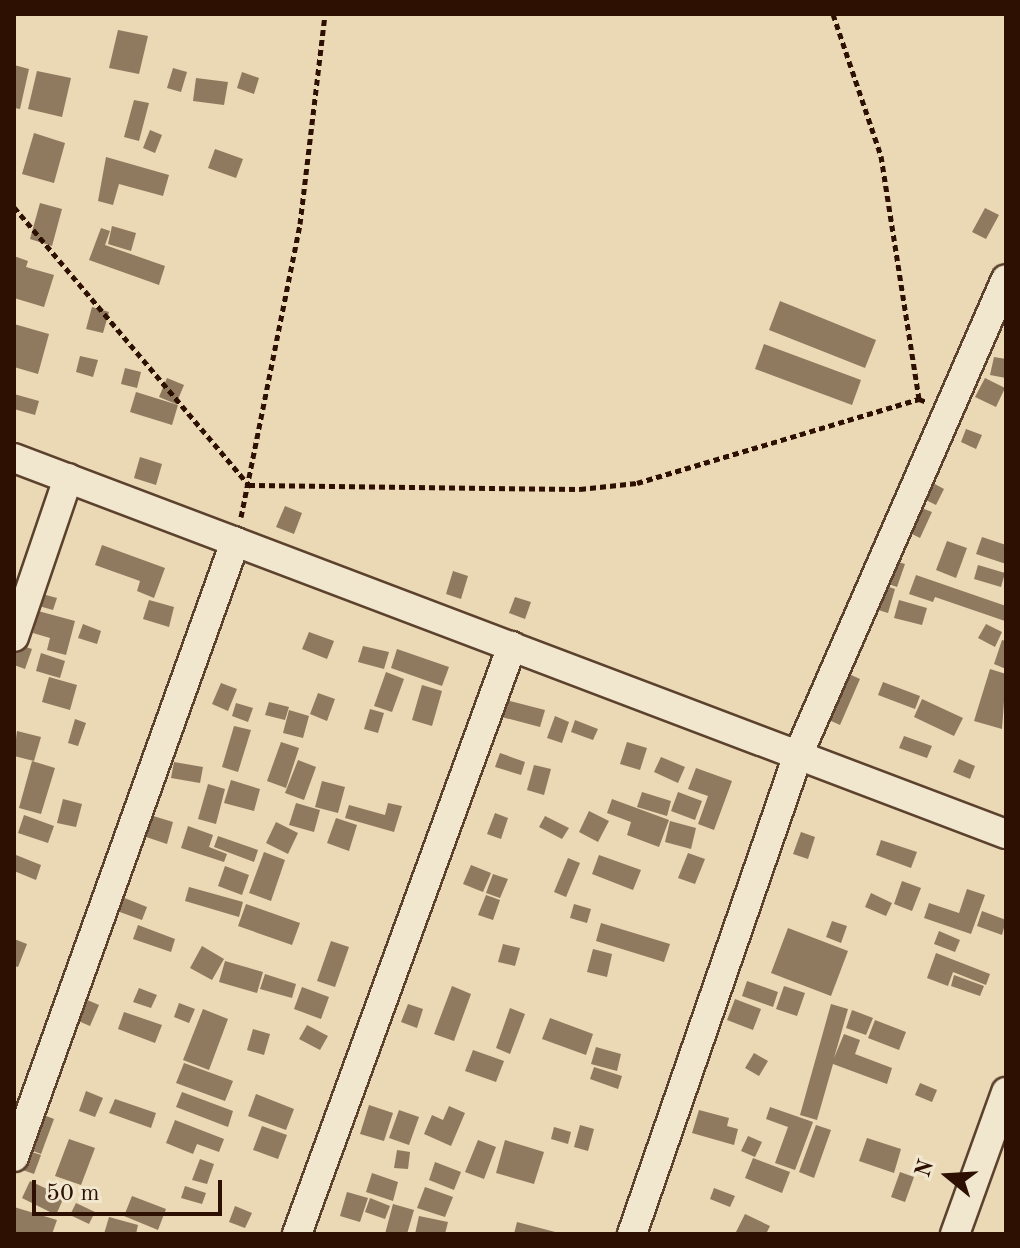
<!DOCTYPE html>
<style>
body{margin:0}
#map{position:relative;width:1020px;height:1248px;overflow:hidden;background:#ead9b4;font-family:"Old Standard TT",serif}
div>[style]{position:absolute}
.building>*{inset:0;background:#8f795f}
.path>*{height:5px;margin-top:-2.5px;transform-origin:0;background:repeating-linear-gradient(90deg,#2d1002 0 6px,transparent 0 10px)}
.roads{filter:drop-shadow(2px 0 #5c422e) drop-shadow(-2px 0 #5c422e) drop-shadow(0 2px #5c422e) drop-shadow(0 -2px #5c422e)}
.minor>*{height:28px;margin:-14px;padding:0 14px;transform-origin:14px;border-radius:14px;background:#f1e6ce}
span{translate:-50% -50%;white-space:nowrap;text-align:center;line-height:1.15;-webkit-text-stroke:6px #f1e6ce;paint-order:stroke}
.frame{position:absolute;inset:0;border:16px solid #2d1002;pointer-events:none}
.north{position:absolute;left:908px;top:1136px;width:80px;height:80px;-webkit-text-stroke:6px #f1e6ce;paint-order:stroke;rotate:288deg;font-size:22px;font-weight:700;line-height:32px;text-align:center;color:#2d1002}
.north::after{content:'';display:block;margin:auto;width:28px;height:36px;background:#2d1002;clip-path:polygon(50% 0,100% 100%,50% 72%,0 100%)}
.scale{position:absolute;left:32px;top:1180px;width:190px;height:36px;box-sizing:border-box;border:4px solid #2d1002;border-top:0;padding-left:10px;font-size:24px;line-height:28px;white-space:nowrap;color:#2d1002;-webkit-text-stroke:6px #f1e6ce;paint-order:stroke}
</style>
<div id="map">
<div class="building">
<div style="clip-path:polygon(118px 30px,148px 36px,139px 74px,109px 68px)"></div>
<div style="clip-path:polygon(14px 65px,29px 69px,20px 109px,14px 108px)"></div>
<div style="clip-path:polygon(173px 68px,187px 72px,181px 92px,167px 88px)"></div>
<div style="clip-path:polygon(37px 71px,71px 78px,62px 117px,28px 109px)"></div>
<div style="clip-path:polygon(242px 72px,259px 78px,254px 94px,237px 88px)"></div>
<div style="clip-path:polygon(196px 78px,228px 82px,224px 105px,193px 101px)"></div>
<div style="clip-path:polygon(134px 100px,149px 103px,139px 141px,124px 137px)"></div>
<div style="clip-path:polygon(150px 130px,162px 135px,155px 153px,143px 148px)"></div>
<div style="clip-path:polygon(34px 133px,65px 143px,54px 183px,22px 174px)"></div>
<div style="clip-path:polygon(215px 149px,243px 159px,236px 178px,208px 168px)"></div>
<div style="clip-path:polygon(106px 157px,169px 175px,163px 196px,119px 184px,113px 205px,98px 201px)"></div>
<div style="clip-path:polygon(40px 203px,62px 209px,52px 246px,30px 239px)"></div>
<div style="clip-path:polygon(985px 208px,999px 215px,986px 239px,972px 232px)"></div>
<div style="clip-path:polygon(112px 226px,136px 233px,131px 251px,108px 244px)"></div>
<div style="clip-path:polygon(101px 228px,110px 231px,105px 245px,165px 266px,159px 285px,89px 260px)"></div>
<div style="clip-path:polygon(14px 256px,28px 261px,26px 267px,54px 275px,44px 307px,14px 298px)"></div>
<div style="clip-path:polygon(780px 301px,876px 340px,865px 368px,769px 330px)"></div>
<div style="clip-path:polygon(92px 307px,109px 312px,103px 333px,86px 329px)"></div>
<div style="clip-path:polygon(14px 324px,49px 334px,38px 374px,14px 367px)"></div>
<div style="clip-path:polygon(764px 344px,861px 380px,852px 405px,755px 369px)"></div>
<div style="clip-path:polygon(80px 356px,98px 360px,93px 377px,76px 372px)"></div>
<div style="clip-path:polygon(994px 357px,1006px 359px,1006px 378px,990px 375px)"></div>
<div style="clip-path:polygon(125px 368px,141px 372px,137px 388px,121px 384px)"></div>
<div style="clip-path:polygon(167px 378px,184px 385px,176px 404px,159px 397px)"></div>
<div style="clip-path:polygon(985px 378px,1005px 388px,996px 407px,975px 397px)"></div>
<div style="clip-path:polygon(136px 392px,178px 405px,172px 425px,130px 412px)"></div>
<div style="clip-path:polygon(14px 394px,39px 401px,35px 415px,14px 409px)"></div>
<div style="clip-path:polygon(966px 429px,982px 435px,976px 449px,961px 442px)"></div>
<div style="clip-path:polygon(140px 457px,162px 464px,156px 485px,134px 478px)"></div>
<div style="clip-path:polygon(931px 482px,944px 489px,936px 505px,922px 498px)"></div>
<div style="clip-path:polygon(285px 506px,302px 513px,294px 534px,276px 527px)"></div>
<div style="clip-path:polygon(919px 507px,932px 512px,920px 538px,908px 532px)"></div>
<div style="clip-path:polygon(982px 537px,1006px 545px,1006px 564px,976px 554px)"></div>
<div style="clip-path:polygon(947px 541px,967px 548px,956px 578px,936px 570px)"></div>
<div style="clip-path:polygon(102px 545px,165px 568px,154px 598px,137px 591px,140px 581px,95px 565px)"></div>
<div style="clip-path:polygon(888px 559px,905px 564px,897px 587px,880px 581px)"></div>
<div style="clip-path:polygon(978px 565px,1005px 573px,1001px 587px,974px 579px)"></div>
<div style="clip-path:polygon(453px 571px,468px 576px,461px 599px,446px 594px)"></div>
<div style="clip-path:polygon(916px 575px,1006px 606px,1005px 621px,935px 597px,933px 602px,909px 594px)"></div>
<div style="clip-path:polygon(877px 583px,895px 589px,888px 613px,869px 607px)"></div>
<div style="clip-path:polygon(35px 592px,57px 598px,53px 610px,32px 604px)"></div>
<div style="clip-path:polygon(515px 597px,531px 602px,525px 619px,509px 613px)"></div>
<div style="clip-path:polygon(149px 600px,174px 607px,169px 627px,143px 619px)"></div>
<div style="clip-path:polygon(899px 600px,927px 608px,922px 625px,894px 618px)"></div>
<div style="clip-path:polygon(38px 611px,75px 621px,66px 655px,47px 650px,50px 638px,33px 633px)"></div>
<div style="clip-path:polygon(83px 624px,101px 631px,97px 644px,78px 638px)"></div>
<div style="clip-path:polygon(986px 624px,1002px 632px,995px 647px,978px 638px)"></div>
<div style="clip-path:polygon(309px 632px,334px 641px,327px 659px,302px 649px)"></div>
<div style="clip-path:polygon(1002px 640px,1006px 641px,1006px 669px,994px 664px)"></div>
<div style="clip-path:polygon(14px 643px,32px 649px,25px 669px,14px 665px)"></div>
<div style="clip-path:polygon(363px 646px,389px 652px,384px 669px,358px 662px)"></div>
<div style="clip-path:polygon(397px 649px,449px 667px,442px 686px,391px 668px)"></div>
<div style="clip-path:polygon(41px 653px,65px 661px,60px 678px,36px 671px)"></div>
<div style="clip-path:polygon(838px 669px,860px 679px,840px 725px,818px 715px)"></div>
<div style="clip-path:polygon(990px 669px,1006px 674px,1002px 729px,974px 721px)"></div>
<div style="clip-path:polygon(386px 672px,404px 679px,392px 712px,374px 706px)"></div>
<div style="clip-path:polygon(49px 677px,77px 685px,70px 710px,42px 702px)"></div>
<div style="clip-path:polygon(883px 682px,920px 696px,915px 709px,878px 695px)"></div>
<div style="clip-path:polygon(221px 683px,237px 689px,228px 711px,212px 704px)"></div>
<div style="clip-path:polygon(422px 685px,442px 691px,432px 726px,412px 720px)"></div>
<div style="clip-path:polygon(318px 693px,335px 699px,327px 721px,310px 714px)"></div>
<div style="clip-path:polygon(502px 699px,545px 710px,540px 727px,498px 716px)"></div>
<div style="clip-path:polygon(922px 699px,963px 718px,954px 736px,914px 717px)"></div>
<div style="clip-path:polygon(269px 702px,289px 707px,285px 720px,265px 715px)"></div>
<div style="clip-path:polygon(236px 703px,253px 708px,248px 722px,232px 716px)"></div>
<div style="clip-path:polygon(370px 709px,384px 713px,378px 733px,364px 729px)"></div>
<div style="clip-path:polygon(289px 710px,309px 716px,303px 738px,283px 733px)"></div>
<div style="clip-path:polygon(555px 716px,569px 722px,562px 743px,547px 738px)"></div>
<div style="clip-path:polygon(75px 719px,86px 723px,78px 746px,68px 743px)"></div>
<div style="clip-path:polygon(575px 720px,598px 729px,593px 740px,571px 732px)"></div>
<div style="clip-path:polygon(234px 726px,251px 730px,238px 772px,222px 767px)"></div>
<div style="clip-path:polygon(17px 731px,41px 737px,34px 761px,14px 756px)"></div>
<div style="clip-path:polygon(904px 736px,932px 746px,927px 758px,899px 748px)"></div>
<div style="clip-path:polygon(281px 742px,299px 748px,286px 788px,267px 781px)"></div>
<div style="clip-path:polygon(627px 742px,647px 748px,640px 770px,620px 764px)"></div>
<div style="clip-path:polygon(500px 753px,525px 762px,521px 775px,495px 767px)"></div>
<div style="clip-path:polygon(661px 757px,685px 767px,678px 783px,654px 772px)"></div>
<div style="clip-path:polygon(959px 759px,975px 766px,970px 779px,953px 772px)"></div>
<div style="clip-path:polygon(298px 760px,316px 767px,304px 800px,285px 793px)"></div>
<div style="clip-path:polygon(32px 761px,55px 768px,41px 814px,19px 808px)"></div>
<div style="clip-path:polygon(174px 762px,203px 767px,200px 783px,171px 778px)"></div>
<div style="clip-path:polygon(534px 765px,551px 769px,544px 795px,527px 790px)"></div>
<div style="clip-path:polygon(696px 768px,732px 781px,714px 830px,698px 824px,708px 796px,688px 789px)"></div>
<div style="clip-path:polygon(231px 780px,260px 789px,254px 811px,224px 803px)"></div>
<div style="clip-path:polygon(322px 781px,345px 787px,338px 813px,315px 807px)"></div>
<div style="clip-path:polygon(208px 784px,225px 789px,216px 824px,198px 819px)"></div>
<div style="clip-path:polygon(642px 792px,671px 801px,667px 816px,637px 807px)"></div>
<div style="clip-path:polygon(678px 792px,702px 801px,695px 820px,671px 811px)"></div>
<div style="clip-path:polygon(63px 799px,82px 804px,76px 827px,57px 823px)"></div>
<div style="clip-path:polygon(612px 799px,669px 820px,659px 847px,627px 835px,631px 822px,607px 813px)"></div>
<div style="clip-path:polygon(296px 803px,320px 810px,314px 832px,289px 825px)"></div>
<div style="clip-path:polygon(388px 803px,402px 806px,394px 832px,345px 818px,349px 805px,385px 815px)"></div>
<div style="clip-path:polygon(589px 811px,609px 821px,598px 842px,579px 832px)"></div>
<div style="clip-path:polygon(495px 813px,508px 818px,501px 839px,487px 834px)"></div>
<div style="clip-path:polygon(24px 815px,54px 826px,48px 843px,18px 833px)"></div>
<div style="clip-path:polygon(150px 815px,173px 822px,167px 844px,143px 836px)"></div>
<div style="clip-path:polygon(545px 816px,569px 828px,562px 839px,539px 827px)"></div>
<div style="clip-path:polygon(336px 818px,357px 825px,349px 851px,327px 843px)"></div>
<div style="clip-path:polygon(670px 821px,696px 828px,691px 849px,665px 842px)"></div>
<div style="clip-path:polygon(276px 822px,298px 833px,288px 854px,266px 843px)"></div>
<div style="clip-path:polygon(188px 826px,213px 835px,209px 847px,227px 854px,224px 862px,181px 848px)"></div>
<div style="clip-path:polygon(801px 832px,815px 837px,808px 859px,793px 854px)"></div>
<div style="clip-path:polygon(218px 836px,258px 850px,254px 862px,214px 847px)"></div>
<div style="clip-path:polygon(881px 840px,917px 852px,911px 868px,876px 855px)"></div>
<div style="clip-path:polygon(264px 852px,285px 860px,271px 901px,249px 893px)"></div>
<div style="clip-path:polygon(688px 853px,705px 859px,695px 884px,678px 878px)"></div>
<div style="clip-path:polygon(16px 855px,41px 865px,36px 880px,14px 871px)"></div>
<div style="clip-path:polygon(599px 855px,641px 870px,633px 890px,592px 874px)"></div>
<div style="clip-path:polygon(568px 858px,580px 863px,566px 897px,554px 892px)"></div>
<div style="clip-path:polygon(471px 865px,491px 873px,483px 892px,463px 884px)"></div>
<div style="clip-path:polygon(225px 866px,249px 875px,242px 895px,218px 886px)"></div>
<div style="clip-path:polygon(493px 874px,508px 879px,500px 898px,486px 893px)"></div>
<div style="clip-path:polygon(902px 881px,921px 888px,912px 911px,894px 904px)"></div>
<div style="clip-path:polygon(189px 887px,243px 902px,239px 917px,185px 901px)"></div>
<div style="clip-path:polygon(967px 889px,985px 895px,971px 934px,924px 918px,929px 903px,959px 913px)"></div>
<div style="clip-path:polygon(871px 893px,892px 903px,886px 916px,865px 907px)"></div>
<div style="clip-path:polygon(486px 895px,500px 900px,493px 920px,478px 915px)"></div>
<div style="clip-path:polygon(122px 897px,147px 907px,142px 920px,117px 911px)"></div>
<div style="clip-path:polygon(246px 904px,300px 923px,292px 945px,238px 926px)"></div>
<div style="clip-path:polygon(574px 904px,591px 909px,587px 923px,570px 918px)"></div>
<div style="clip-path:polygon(982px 911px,1006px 920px,1002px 935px,977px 926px)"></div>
<div style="clip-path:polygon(832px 921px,847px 926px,841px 943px,826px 937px)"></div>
<div style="clip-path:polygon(601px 923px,670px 944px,664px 962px,596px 941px)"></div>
<div style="clip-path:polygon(138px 925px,175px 939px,171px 952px,133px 939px)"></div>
<div style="clip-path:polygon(788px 928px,848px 951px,831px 996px,771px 973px)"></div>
<div style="clip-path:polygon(939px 931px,960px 940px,955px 952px,934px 944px)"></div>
<div style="clip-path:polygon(14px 939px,27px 944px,18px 967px,14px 966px)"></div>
<div style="clip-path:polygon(331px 941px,349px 947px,335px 987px,317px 981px)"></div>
<div style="clip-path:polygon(503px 944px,520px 948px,515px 966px,498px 962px)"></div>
<div style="clip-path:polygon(202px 946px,224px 959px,212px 980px,190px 968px)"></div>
<div style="clip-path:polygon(593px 949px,612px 954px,607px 977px,587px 972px)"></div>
<div style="clip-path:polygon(936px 953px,990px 974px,986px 985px,953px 972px,948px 986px,927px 978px)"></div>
<div style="clip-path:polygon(225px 961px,263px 972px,257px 993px,219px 982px)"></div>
<div style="clip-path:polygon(265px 974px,296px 984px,292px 998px,260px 989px)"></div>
<div style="clip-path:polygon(954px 975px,984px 986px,980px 996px,951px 986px)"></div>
<div style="clip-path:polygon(747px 981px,778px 992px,773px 1007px,742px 996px)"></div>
<div style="clip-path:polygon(452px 986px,471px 994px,454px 1041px,434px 1034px)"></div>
<div style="clip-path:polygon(784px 986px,805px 993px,797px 1016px,776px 1009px)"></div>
<div style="clip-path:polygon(302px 987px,329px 997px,321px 1019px,294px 1009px)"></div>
<div style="clip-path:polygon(139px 988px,157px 995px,151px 1008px,133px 1002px)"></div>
<div style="clip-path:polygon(85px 999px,99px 1005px,90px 1026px,76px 1020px)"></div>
<div style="clip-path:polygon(735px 999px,761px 1009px,753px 1030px,727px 1020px)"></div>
<div style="clip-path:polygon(179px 1003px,195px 1009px,189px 1023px,174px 1017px)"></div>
<div style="clip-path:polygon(408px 1004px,423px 1009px,417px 1028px,401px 1022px)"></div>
<div style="clip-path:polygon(831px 1004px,848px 1009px,834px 1058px,844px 1034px,860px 1040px,855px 1054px,892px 1068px,887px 1084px,833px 1064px,817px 1120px,800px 1115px)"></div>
<div style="clip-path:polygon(510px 1008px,525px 1014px,510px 1054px,496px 1048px)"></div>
<div style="clip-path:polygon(203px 1009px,228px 1019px,209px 1070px,183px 1060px)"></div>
<div style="clip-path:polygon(852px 1010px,873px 1018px,866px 1035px,846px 1028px)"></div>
<div style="clip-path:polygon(124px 1012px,162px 1025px,155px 1043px,118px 1029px)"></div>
<div style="clip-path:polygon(550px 1018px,593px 1034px,586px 1055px,542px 1039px)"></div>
<div style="clip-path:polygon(875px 1020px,906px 1032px,899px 1050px,868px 1038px)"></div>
<div style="clip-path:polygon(307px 1025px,328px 1036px,320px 1050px,299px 1039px)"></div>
<div style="clip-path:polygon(253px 1029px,270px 1034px,264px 1055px,247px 1050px)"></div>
<div style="clip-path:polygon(596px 1047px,621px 1054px,617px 1071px,591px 1064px)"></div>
<div style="clip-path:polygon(473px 1050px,504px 1061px,496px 1082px,465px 1071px)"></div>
<div style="clip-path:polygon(754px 1053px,768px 1061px,759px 1076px,745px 1068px)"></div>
<div style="clip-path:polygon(184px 1063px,233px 1081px,225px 1101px,176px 1083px)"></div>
<div style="clip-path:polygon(594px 1067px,622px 1076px,618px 1089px,590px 1079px)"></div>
<div style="clip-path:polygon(920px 1083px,937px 1090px,932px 1102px,915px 1095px)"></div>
<div style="clip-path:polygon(86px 1091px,103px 1098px,95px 1117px,79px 1111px)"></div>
<div style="clip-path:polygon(182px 1092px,233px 1111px,228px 1127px,176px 1107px)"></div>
<div style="clip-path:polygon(256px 1094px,294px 1109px,286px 1130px,248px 1116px)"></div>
<div style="clip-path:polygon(115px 1099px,156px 1113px,151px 1128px,109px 1113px)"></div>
<div style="clip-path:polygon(369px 1105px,393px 1113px,384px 1141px,360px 1134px)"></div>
<div style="clip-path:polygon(449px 1106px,465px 1113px,451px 1146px,424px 1134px,432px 1115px,443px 1120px)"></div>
<div style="clip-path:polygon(770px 1107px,813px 1122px,795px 1170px,775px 1163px,788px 1127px,766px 1119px)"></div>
<div style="clip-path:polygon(399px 1110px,419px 1117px,409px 1145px,389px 1138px)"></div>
<div style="clip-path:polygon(699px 1110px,729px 1118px,727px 1126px,738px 1129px,734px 1145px,692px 1133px)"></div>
<div style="clip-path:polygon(41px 1114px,54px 1119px,41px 1154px,28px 1149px)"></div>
<div style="clip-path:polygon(175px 1120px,224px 1139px,219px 1152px,197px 1144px,193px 1154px,166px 1143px)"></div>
<div style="clip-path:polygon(580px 1125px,594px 1129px,588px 1151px,574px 1147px)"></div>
<div style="clip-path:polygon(816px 1125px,831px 1130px,814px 1178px,799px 1172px)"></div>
<div style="clip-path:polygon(262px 1126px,287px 1135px,278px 1159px,253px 1150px)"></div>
<div style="clip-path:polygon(554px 1127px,571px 1132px,568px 1144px,551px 1139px)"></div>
<div style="clip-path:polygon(748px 1136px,762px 1142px,755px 1157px,741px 1151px)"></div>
<div style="clip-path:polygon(867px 1138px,901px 1149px,894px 1173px,859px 1161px)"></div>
<div style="clip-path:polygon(69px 1139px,95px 1148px,81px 1185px,55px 1176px)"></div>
<div style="clip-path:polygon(478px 1140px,496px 1147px,484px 1179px,465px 1172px)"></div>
<div style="clip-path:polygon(505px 1140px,544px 1152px,534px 1184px,496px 1173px)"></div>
<div style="clip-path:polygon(26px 1150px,41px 1155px,34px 1174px,20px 1169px)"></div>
<div style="clip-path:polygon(397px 1150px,410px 1152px,408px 1169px,394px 1168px)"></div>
<div style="clip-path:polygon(753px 1158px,790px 1172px,782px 1193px,745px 1178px)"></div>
<div style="clip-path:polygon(200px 1159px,214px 1164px,207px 1184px,192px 1180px)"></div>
<div style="clip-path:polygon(435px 1162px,461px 1172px,454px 1190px,429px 1180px)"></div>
<div style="clip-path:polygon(900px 1172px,914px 1177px,905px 1202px,891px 1197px)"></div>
<div style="clip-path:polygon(372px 1173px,398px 1182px,393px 1201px,366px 1192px)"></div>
<div style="clip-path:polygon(30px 1181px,64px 1197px,56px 1215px,22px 1198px)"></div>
<div style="clip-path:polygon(185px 1186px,206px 1193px,202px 1204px,181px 1198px)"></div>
<div style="clip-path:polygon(425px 1187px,453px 1197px,445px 1217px,417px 1208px)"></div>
<div style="clip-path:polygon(714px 1188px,735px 1196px,730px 1207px,710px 1199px)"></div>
<div style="clip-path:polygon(347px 1192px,368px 1198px,360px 1222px,340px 1216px)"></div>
<div style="clip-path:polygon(132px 1196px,166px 1209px,158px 1230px,124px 1216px)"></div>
<div style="clip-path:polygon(370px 1198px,390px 1206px,385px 1219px,365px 1212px)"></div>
<div style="clip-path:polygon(76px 1203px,95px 1212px,89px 1224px,70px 1215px)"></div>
<div style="clip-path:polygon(393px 1204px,414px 1210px,407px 1234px,385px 1234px)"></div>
<div style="clip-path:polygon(235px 1206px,252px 1213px,245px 1228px,229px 1222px)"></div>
<div style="clip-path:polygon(14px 1207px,57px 1220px,52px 1234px,14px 1234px)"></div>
<div style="clip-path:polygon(745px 1214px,770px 1226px,766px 1234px,735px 1234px)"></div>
<div style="clip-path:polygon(419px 1216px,448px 1222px,445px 1234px,415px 1234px)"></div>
<div style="clip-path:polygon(109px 1217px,138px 1225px,136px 1234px,104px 1234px)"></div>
<div style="clip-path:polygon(517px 1222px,559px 1233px,559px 1234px,514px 1234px)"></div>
</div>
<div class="path">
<div style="left:833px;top:14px;width:150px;rotate:71.3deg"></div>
<div style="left:881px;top:156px;width:246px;rotate:81.1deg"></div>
<div style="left:14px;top:207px;width:364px;rotate:49.8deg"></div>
<div style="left:249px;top:485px;width:331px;rotate:0.7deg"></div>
<div style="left:580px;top:489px;width:57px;rotate:-6deg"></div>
<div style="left:637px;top:483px;width:294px;rotate:-16.6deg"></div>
<div style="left:919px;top:399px;width:9px;rotate:21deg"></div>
<div style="left:241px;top:517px;width:299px;rotate:-78.6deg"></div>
<div style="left:300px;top:224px;width:211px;rotate:-83.2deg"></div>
</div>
<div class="roads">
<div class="minor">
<div style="left:14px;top:458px;width:1061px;rotate:20.76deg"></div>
<div style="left:14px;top:637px;width:168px;rotate:-71.2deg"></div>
<div style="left:14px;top:1157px;width:654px;rotate:-70.23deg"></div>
<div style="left:297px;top:1234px;width:626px;rotate:-69.92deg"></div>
<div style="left:632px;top:1234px;width:507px;rotate:-70.89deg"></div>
<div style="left:798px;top:755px;width:519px;rotate:-66.4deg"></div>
<div style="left:955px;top:1234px;width:151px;rotate:-70.2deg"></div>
</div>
</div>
<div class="frame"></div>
<div class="north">N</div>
<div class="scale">50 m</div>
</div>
